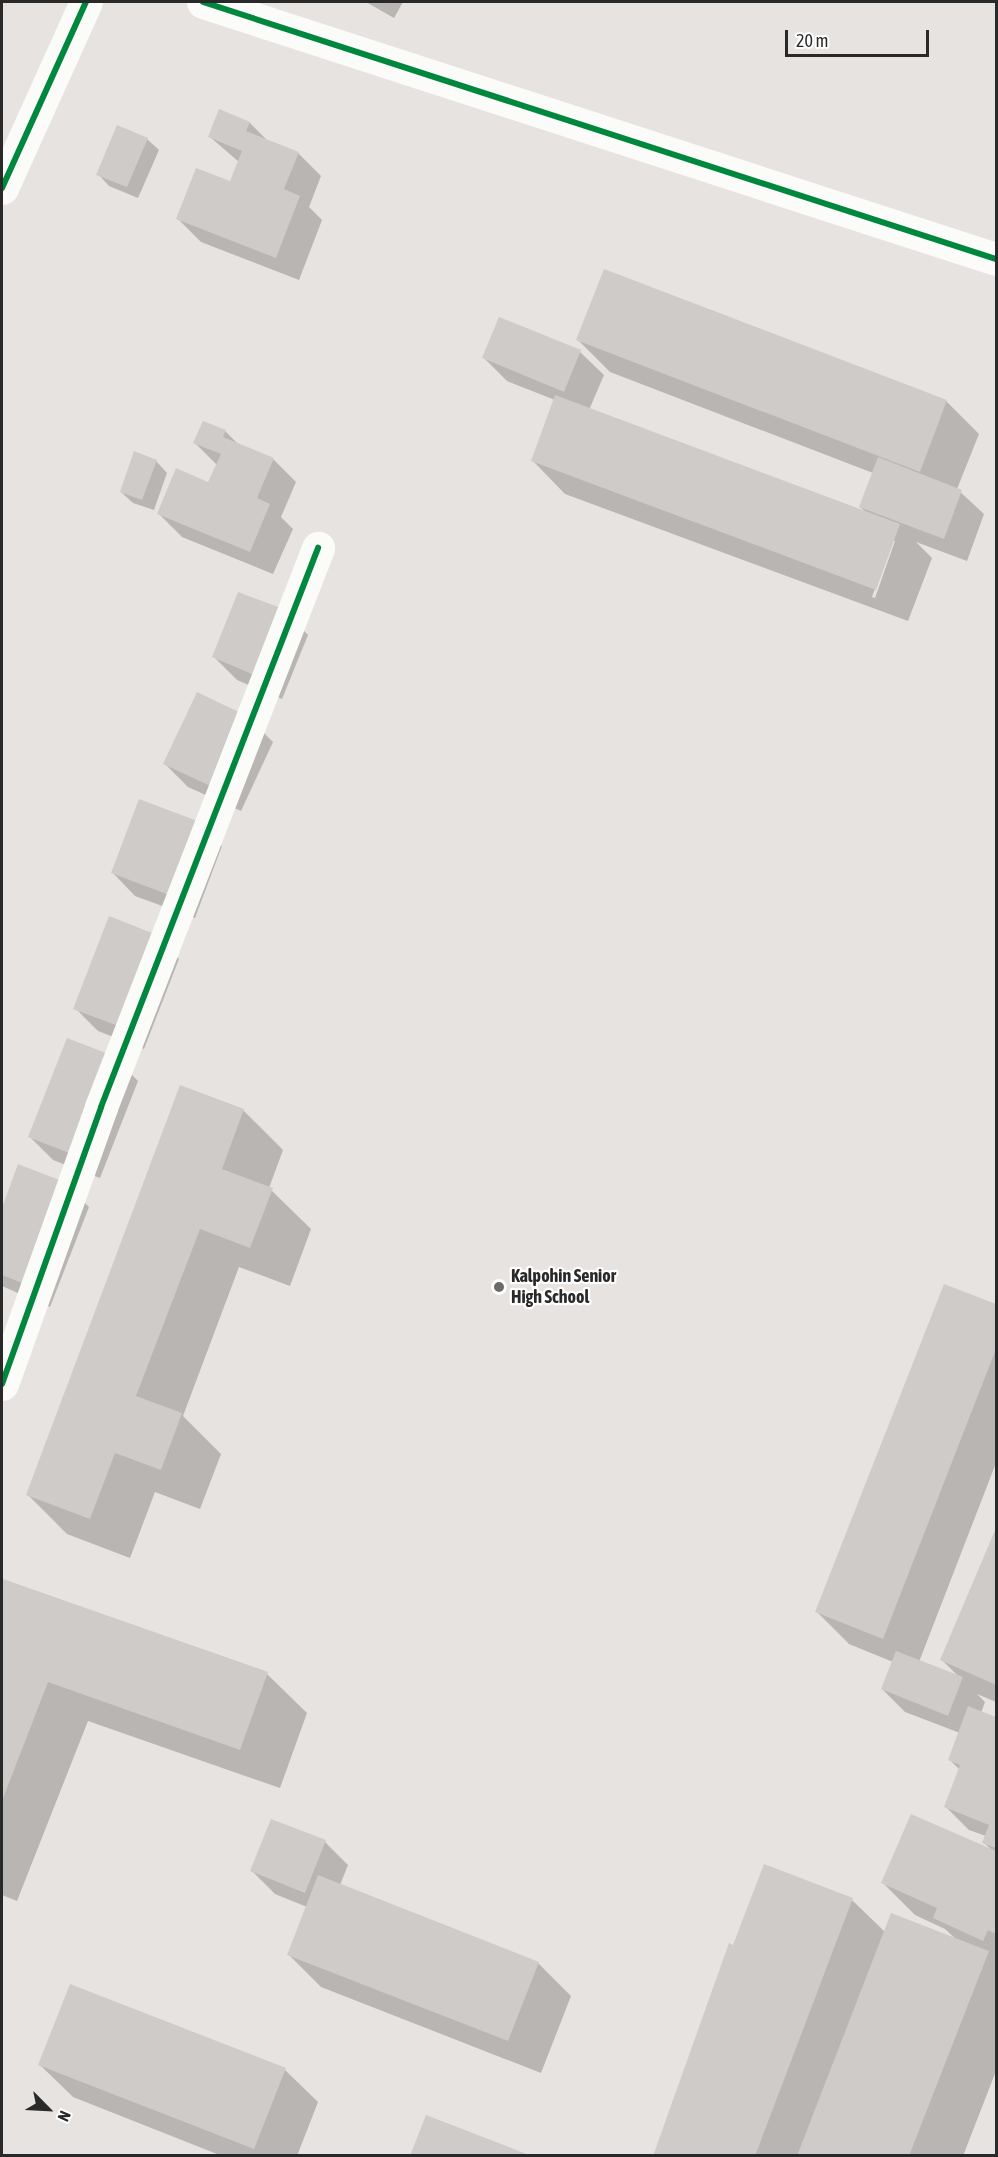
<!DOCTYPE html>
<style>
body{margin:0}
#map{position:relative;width:998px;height:2157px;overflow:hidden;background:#e6e3e0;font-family:"Asap Condensed",sans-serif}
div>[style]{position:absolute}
.shadow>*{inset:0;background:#0003}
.building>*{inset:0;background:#cecbc9}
.street>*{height:33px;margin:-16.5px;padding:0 16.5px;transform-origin:16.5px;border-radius:16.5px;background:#fbfbfa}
.cycleway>*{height:6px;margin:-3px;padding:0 3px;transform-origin:3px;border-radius:3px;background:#00873e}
.dots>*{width:16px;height:16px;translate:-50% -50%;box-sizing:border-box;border:3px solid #fff;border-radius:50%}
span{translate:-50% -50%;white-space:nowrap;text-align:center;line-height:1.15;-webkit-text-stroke:4.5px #fff;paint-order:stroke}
.poi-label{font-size:18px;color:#292929;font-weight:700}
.left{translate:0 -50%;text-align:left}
.frame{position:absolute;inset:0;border:3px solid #292929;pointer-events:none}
.north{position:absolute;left:18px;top:2079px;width:60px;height:60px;-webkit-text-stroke:4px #fff;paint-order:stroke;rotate:114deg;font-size:16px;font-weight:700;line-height:24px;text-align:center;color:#292929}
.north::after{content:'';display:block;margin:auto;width:21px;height:27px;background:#292929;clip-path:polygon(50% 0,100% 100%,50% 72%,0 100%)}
.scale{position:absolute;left:785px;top:30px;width:144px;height:27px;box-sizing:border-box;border:3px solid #292929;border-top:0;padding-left:8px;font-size:18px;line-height:21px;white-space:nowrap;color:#292929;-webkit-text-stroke:4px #fff;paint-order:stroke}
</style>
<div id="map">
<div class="shadow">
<div style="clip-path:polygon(366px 2px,403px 2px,394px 18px)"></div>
<div style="clip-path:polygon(220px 111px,250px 123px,268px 141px,298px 153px,321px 176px,309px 207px,322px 220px,299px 280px,201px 242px,178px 219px,230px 183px,239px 162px,210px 137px)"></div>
<div style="clip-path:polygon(147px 139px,159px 150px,138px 198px,109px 186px,98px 174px)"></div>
<div style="clip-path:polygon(evenodd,500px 319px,580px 352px,604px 375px,589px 410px,867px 513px,860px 507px,873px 473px,610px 372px,578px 340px,946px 401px,979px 434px,957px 489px,984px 514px,967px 561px,916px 542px,932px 558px,908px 621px,565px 494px,533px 461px,555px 400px,507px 381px,484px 358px,500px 319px,892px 541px,895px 541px,875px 598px,872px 597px,892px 541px)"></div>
<div style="clip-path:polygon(225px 431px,240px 446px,273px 459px,296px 482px,281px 517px,293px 529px,273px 574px,182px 537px,159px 514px,209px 484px,217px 465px,194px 442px)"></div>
<div style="clip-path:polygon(156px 461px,167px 473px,154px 510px,133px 503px,121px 492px)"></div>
<div style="clip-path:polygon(285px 611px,308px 635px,282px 699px,237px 680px,214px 657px)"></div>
<div style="clip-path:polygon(250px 719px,273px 742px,241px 811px,188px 787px,165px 764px)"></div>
<div style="clip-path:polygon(199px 823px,222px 846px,195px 918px,135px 896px,112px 872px)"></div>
<div style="clip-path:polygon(156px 936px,179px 959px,144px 1049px,98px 1031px,75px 1008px)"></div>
<div style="clip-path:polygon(115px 1058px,138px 1081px,100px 1178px,53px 1160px,30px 1137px)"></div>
<div style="clip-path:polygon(243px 1110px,283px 1150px,269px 1188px,311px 1229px,290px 1286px,239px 1267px,183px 1416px,221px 1454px,200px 1509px,155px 1492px,130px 1558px,67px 1534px,27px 1494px)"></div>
<div style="clip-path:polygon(19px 1166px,66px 1184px,89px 1207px,50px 1307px,2px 1286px,2px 1212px)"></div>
<div style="clip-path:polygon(944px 1286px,996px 1306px,996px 1463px,919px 1662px,960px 1678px,942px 1660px,996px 1532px,996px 1702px,977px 1694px,985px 1702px,981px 1713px,996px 1719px,996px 2071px,963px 2156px,654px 2156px,765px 1866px,852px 1900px,885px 1932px,957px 1940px,945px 1929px,915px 1915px,883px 1883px,992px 1850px,984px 1843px,986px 1836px,969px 1830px,946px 1807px,960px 1770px,950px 1760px,960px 1733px,905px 1712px,882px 1689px,893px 1662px,849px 1644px,817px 1612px)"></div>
<div style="clip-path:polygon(4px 1580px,267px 1674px,307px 1713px,280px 1788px,88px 1721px,17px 1901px,2px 1895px)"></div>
<div style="clip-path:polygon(325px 1842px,348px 1865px,340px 1885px,538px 1963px,571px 1996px,541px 2073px,321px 1987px,289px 1955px,307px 1907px,275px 1894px,252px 1871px)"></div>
<div style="clip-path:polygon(40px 2065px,285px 2070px,318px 2102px,297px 2156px,222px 2156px,73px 2097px)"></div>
</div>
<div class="building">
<div style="clip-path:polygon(219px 109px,250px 122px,246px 131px,299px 152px,284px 189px,300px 196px,276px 258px,176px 219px,196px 168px,230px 181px,242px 151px,208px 137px)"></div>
<div style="clip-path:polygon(117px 125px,148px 138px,127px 187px,96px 175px)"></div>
<div style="clip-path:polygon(604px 269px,947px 400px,920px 472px,576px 340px)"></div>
<div style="clip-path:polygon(499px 317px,581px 350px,564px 392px,482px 358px)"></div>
<div style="clip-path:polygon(555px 395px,900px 524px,876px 590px,531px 461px)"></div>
<div style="clip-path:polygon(203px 421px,226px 430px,223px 437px,274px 458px,257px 498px,270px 504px,250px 552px,157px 514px,176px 468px,208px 482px,221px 454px,193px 443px)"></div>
<div style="clip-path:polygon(134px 451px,157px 460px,142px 500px,120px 492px)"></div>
<div style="clip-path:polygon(878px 457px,962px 490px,944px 539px,859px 507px)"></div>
<div style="clip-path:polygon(238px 592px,286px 610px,259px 677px,212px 657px)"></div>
<div style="clip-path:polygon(197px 692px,251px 718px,217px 789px,163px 764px)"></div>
<div style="clip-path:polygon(139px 799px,200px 822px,172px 896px,111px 873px)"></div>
<div style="clip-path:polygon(109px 916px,157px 935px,121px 1027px,73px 1009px)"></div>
<div style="clip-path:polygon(67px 1038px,116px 1057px,77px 1156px,28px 1137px)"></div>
<div style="clip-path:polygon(180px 1085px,244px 1109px,222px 1169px,273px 1188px,250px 1248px,200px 1229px,136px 1396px,182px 1413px,161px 1470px,115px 1453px,90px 1519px,26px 1495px)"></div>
<div style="clip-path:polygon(18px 1164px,67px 1183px,27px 1285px,2px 1275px,2px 1208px)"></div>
<div style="clip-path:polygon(944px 1284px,996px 1304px,996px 1349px,883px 1639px,815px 1612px)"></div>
<div style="clip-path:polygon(996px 1528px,996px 1685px,940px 1660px)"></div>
<div style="clip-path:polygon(3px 1579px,268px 1672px,240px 1750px,48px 1682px,2px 1801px)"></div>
<div style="clip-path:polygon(896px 1651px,963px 1677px,948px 1716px,881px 1689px)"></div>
<div style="clip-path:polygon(968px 1706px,996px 1717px,996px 1848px,982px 1843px,989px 1825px,944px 1807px,960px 1765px,948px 1760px)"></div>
<div style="clip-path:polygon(911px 1814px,996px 1851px,996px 1934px,988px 1930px,983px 1941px,933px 1918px,937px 1908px,881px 1883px)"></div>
<div style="clip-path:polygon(271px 1819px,326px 1840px,305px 1893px,250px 1871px)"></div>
<div style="clip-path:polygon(764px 1864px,853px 1898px,755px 2156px,653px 2156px,729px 1943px,733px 1945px)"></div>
<div style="clip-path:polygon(318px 1875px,539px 1962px,508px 2041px,287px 1955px)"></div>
<div style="clip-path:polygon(891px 1913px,989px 1951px,909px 2156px,797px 2156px)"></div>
<div style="clip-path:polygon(70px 1984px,286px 2068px,254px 2149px,38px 2065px)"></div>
<div style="clip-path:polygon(426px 2115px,529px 2155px,529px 2156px,410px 2156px)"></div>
</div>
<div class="street">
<div style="left:203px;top:2px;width:834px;rotate:17.96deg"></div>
<div style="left:2px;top:188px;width:204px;rotate:-65.7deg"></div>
<div style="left:2px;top:1384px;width:294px;rotate:-70.3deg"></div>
<div style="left:101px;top:1107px;width:600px;rotate:-68.78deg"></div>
</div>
<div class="cycleway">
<div style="left:203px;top:2px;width:834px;rotate:17.96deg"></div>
<div style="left:2px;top:188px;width:204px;rotate:-65.7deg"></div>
<div style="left:2px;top:1384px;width:294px;rotate:-70.3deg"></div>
<div style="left:101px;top:1107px;width:600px;rotate:-68.78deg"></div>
</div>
<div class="dots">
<div style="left:499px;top:1287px;background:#6b6a69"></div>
</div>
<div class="poi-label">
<span class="left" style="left:511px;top:1287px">Kalpohin Senior<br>High School</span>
</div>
<div class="frame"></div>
<div class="north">N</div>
<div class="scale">20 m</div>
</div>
